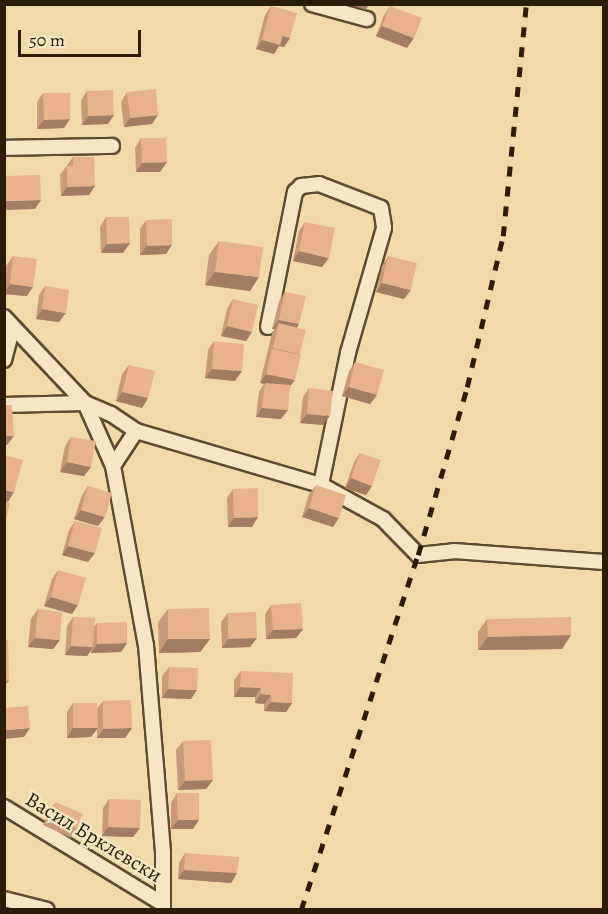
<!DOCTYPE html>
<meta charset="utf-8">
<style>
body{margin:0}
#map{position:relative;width:608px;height:914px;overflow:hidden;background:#f0daa8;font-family:Alegreya,serif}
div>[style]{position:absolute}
.roads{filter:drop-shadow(2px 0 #5c4c30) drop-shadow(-2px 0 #5c4c30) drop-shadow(0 2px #5c4c30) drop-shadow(0 -2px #5c4c30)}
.minor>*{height:14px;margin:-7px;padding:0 7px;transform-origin:7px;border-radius:7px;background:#f5e7c6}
.rail>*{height:4.5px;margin-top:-2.25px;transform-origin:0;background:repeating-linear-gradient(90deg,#2b1c08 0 10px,transparent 0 20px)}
.wall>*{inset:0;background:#c89a77}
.shaded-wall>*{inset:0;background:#a27d61}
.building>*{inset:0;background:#e8b38a}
span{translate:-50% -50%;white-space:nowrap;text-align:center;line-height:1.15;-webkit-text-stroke:4.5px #f5e7c6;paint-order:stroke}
.street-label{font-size:21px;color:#2b1c08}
.frame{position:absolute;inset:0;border:6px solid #2b1c08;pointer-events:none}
.scale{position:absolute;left:18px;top:30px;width:123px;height:27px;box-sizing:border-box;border:3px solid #2b1c08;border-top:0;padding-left:8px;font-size:18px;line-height:21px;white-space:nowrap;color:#2b1c08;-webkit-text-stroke:4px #f5e7c6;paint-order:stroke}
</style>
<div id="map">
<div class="roads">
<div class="minor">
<div style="left:312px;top:4px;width:57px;rotate:15.3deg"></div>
<div style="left:4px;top:148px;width:108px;rotate:-1.1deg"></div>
<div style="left:4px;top:317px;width:118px;rotate:46.7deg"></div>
<div style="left:85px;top:403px;width:69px;rotate:66deg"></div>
<div style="left:113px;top:466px;width:182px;rotate:79.6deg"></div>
<div style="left:146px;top:645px;width:208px;rotate:85.3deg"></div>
<div style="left:163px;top:852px;width:58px;rotate:90deg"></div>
<div style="left:268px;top:327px;width:138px;rotate:-78.7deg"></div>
<div style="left:295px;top:192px;width:8px;rotate:-45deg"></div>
<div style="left:301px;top:186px;width:18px;rotate:-6deg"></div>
<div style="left:319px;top:184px;width:66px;rotate:21.2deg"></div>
<div style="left:381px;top:208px;width:20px;rotate:81deg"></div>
<div style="left:384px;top:228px;width:130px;rotate:106.1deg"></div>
<div style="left:348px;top:353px;width:135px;rotate:101.6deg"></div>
<div style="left:4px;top:360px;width:31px;rotate:-75deg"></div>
<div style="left:4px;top:405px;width:81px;rotate:-1.4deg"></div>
<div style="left:85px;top:403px;width:28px;rotate:23deg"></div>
<div style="left:111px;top:414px;width:30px;rotate:34deg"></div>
<div style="left:136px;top:431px;width:193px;rotate:16.3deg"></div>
<div style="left:321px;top:485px;width:71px;rotate:28.7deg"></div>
<div style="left:383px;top:519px;width:50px;rotate:45.8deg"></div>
<div style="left:418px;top:555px;width:36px;rotate:-6deg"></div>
<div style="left:454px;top:551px;width:150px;rotate:4.2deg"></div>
<div style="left:113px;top:466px;width:42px;rotate:-56.7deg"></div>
<div style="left:4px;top:807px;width:184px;rotate:31.4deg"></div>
<div style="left:4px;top:899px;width:44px;rotate:14.3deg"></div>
</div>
</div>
<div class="rail">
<div style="left:301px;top:910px;width:374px;rotate:-71.8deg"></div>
<div style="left:418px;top:555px;width:175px;rotate:-73.7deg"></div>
<div style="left:467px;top:387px;width:155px;rotate:-76.6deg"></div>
<div style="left:503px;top:236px;width:233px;rotate:-84.3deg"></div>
</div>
<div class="wall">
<div style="clip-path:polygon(271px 6px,290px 38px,284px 47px,279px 46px,274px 54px,256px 49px,265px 15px)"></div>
<div style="clip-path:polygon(390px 6px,407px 48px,376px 36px,384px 15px)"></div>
<div style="clip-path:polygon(87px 91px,108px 124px,82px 125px,81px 100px)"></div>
<div style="clip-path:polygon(127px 92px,152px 124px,124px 127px,121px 102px)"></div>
<div style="clip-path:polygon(43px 93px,64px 128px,37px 129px,37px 102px)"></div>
<div style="clip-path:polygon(141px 138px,160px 172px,136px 172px,135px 148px)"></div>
<div style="clip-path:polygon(73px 157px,89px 195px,61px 196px,60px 175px)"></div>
<div style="clip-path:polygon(106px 217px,130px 243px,123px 253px,101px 253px,100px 227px)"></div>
<div style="clip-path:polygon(146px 220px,166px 254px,140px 255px,140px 229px)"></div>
<div style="clip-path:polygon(305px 222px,322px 267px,293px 261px,299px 231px)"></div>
<div style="clip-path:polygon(219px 241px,250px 291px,205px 285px,209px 255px)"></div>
<div style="clip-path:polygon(13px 256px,27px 296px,4px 294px,4px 281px,6px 266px)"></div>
<div style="clip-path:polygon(388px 256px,404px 299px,376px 292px,382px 266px)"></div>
<div style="clip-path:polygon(45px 286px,59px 322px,36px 319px,39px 295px)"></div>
<div style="clip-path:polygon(285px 292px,299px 324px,297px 328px,300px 354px,281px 419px,256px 417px,259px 392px,264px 384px,260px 383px,272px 333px,275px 329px,272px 329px,279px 301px)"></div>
<div style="clip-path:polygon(233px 299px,252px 332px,246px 341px,221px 336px,227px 309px)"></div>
<div style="clip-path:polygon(214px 341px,235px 381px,205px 378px,208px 350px)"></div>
<div style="clip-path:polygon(355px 362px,377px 395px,370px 404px,342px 396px,349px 371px)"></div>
<div style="clip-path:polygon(129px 365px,148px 398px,142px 408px,116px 401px,122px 374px)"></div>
<div style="clip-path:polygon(309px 388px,323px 425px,300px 423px,303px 397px)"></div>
<div style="clip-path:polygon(71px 437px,91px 467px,84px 476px,60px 472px,65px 446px)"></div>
<div style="clip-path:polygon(360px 453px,372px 486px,366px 495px,345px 488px,354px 462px)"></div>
<div style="clip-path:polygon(316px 485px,333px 527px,302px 517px,309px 494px)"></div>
<div style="clip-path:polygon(88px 486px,98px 526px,74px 519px,82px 495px)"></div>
<div style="clip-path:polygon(233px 489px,252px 527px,228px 527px,227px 498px)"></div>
<div style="clip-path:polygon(75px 521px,88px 562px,62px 555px,69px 530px)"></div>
<div style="clip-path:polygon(58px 570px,72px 614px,44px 606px,52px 579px)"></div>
<div style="clip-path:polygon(271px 605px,303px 629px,296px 638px,266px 639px,265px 614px)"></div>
<div style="clip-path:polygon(38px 609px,53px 649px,28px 647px,31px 619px)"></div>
<div style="clip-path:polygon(168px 609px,210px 639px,200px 652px,159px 653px,158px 622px)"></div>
<div style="clip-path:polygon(228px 613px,257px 638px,250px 647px,222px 648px,221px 622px)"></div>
<div style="clip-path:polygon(73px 617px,95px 626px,97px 623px,127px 643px,121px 652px,91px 653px,91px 651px,87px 656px,65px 655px,67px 626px)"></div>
<div style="clip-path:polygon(487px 619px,571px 635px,562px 649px,478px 650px,478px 632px)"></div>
<div style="clip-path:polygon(169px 667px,191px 699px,162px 698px,162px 676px)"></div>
<div style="clip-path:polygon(241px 671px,292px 703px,286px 712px,264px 711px,264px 704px,255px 703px,255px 697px,234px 697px,234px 680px)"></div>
<div style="clip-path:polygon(103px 701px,132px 728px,125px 738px,97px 738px,97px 729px,91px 737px,67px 738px,67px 712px,73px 703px,97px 709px)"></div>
<div style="clip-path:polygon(183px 741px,213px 780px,206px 789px,178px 790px,176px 750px)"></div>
<div style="clip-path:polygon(177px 793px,193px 829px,171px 829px,171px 803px)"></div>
<div style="clip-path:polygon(109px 799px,140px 828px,133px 837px,102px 836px,103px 808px)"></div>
<div style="clip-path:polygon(56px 802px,77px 828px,71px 838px,43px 825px,49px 811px)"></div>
<div style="clip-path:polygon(185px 853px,237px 873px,231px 883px,178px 879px,179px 863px)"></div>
</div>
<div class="shaded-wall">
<div style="clip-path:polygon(348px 4px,369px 4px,366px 10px)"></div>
<div style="clip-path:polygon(382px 26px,414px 38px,407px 48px,376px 36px)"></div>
<div style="clip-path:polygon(283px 36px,290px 38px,284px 47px,279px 46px,274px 54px,256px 49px,262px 40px)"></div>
<div style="clip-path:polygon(114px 115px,108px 124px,82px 125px,88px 116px)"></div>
<div style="clip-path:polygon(158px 115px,152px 124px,124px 127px,130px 118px)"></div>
<div style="clip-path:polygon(70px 119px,64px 128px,37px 129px,44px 120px)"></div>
<div style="clip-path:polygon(167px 162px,160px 172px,136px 172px,142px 163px)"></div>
<div style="clip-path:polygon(95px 186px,89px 195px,61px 196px,67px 187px)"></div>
<div style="clip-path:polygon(41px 200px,35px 209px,4px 210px,4px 203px,6px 201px)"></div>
<div style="clip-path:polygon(130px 243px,123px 253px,101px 253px,107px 244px)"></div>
<div style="clip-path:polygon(172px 245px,166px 254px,140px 255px,147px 246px)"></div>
<div style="clip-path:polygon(299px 251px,329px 258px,322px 267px,293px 261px)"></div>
<div style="clip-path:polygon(215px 272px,259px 277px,250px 291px,205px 285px)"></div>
<div style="clip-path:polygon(382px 283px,411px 290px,404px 299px,376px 292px)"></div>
<div style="clip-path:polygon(10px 284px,33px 287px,27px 296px,4px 294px,4px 292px)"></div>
<div style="clip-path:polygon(42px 309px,66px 313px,59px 322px,36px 319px)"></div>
<div style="clip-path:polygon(279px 320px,299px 324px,293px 333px,279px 323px,275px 329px,272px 329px)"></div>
<div style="clip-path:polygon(227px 326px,252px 332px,246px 341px,221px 336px)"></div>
<div style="clip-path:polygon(212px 369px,242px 371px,235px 381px,205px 378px)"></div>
<div style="clip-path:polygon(266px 374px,295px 380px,288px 389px,260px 383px)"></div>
<div style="clip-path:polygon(349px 387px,377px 395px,370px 404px,342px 396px)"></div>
<div style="clip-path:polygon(122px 392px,148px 398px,142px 408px,116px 401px)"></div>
<div style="clip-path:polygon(262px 408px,288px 410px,281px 419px,256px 417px)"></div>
<div style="clip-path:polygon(307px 414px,330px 416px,323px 425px,300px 423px)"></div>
<div style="clip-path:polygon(4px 436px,14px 436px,7px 445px,4px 445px)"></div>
<div style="clip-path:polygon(67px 462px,91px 467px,84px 476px,60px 472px)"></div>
<div style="clip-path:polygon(351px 478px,372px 486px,366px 495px,345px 488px)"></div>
<div style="clip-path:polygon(4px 490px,14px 492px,8px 502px,4px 501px)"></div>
<div style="clip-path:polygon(309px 508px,339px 518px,333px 527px,302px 517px)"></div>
<div style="clip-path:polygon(81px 510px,105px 517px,98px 526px,74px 519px)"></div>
<div style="clip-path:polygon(258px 517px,252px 527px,228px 527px,234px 518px)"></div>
<div style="clip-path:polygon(68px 546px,95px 553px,88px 562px,62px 555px)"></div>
<div style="clip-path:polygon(51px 597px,78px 605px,72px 614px,44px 606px)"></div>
<div style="clip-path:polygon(303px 629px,296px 638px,266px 639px,273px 630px)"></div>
<div style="clip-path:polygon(571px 635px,562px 649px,478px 650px,488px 637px)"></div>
<div style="clip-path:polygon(35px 638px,60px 640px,53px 649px,28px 647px)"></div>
<div style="clip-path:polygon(257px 638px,250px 647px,222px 648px,228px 639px)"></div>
<div style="clip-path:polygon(168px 639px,210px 639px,200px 652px,159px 653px)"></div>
<div style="clip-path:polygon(127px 643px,121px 652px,91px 653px,97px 644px)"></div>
<div style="clip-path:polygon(71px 646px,93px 647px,87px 656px,65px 655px)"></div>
<div style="clip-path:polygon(9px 680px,4px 687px,4px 681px)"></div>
<div style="clip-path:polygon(240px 687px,261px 688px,255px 697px,234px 697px)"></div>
<div style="clip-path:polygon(168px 689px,197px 690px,191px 699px,162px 698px)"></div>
<div style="clip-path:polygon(261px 694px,271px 695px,264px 704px,255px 703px)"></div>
<div style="clip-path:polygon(271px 702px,292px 703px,286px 712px,264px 711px)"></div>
<div style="clip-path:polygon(30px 728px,24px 737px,4px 739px,4px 732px,6px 730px)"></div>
<div style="clip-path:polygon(73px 728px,98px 728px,91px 737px,67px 738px)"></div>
<div style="clip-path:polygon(132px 728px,125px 738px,97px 738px,103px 729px)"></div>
<div style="clip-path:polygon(213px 780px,206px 789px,178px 790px,185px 781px)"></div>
<div style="clip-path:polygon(178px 820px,199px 820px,193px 829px,171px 829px)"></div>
<div style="clip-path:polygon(108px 827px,140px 828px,133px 837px,102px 836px)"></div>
<div style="clip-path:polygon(184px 870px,237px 873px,231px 883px,178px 879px)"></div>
</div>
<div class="building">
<div style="clip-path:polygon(271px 6px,297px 13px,290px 38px,283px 36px,280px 45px,262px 40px)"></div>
<div style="clip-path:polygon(390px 6px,422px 18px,414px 38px,382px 26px)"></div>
<div style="clip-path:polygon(156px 89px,158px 115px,130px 118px,127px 92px)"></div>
<div style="clip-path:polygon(113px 90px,114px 115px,88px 116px,87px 91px)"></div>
<div style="clip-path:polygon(43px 93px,70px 93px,70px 119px,44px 120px)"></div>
<div style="clip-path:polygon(141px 138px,166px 138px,167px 162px,142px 163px)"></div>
<div style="clip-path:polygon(73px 157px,94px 157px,95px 186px,67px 187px,67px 166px,73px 166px)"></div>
<div style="clip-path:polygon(40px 175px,41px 200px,6px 201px,5px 176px)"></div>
<div style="clip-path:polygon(106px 217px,129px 217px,130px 243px,107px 244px)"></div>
<div style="clip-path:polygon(172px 219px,172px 245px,147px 246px,146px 220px)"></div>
<div style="clip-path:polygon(305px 222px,335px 228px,329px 258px,299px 251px)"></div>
<div style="clip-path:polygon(219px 241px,263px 247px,259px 277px,215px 272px)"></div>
<div style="clip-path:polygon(13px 256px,37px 259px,33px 287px,10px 284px)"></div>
<div style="clip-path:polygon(388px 256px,417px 263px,411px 290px,382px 283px)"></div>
<div style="clip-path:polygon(45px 286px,69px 290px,66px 313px,42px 309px)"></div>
<div style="clip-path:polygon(285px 292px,306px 296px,299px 324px,279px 320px)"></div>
<div style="clip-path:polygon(233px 299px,258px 305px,252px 332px,227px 326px)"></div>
<div style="clip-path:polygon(279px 323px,306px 330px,300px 354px,273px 348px)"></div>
<div style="clip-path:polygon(214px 341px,244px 344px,242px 371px,212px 369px)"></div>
<div style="clip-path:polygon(272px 349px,301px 355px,295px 380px,266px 374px)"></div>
<div style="clip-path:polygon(355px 362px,384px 370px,377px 395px,349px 387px)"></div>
<div style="clip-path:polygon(129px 365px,155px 371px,148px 398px,122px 392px)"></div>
<div style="clip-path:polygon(265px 383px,290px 385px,288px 410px,262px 408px)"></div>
<div style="clip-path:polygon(309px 388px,333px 391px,330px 416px,307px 414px)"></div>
<div style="clip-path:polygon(4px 405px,12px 405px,14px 436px,4px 436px)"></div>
<div style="clip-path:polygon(71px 437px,96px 441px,91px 467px,67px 462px)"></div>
<div style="clip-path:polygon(360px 453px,381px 460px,372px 486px,351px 478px)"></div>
<div style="clip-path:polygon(4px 455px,23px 460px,14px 492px,4px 490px)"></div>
<div style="clip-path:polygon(316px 485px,346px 495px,339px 518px,309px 508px)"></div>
<div style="clip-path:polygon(88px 486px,112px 493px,105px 517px,81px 510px)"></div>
<div style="clip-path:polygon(258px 488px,258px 517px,234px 518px,233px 489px)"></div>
<div style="clip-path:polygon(4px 502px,10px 503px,4px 527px)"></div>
<div style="clip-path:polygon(75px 521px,102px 528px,95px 553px,68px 546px)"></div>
<div style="clip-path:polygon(58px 570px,86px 578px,78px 605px,51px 597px)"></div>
<div style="clip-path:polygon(301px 603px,303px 629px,273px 630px,271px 605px)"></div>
<div style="clip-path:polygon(209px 608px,210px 639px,168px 639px,168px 609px)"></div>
<div style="clip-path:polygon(38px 609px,62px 612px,60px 640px,35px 638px)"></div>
<div style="clip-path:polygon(256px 612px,257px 638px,228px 639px,228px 613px)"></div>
<div style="clip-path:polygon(73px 617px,95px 618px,93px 647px,71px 646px)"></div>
<div style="clip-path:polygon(571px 617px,571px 635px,488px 637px,487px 619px)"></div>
<div style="clip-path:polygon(127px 622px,127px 643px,97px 644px,97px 623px)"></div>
<div style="clip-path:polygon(4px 640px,8px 640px,9px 680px,4px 681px)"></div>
<div style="clip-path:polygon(169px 667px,198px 668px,197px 690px,168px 689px)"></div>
<div style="clip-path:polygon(241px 671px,293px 673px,292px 703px,271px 702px,271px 695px,261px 694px,261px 688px,240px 687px)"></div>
<div style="clip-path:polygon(131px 700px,132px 728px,103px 729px,103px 701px)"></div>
<div style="clip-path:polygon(73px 703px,97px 703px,98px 728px,73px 728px)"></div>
<div style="clip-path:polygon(28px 706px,30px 728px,6px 730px,4px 708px)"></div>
<div style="clip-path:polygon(211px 740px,213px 780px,185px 781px,183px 741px)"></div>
<div style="clip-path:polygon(177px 793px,199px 793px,199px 820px,178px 820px)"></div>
<div style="clip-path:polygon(109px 799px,141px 800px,140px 828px,108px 827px)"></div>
<div style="clip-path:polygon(56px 802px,83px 814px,77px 828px,49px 816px)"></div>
<div style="clip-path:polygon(185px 853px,239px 857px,237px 873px,184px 870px)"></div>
</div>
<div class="street-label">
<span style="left:94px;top:837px;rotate:31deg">Васил Брклевски</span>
</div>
<div class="frame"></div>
<div class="scale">50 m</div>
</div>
